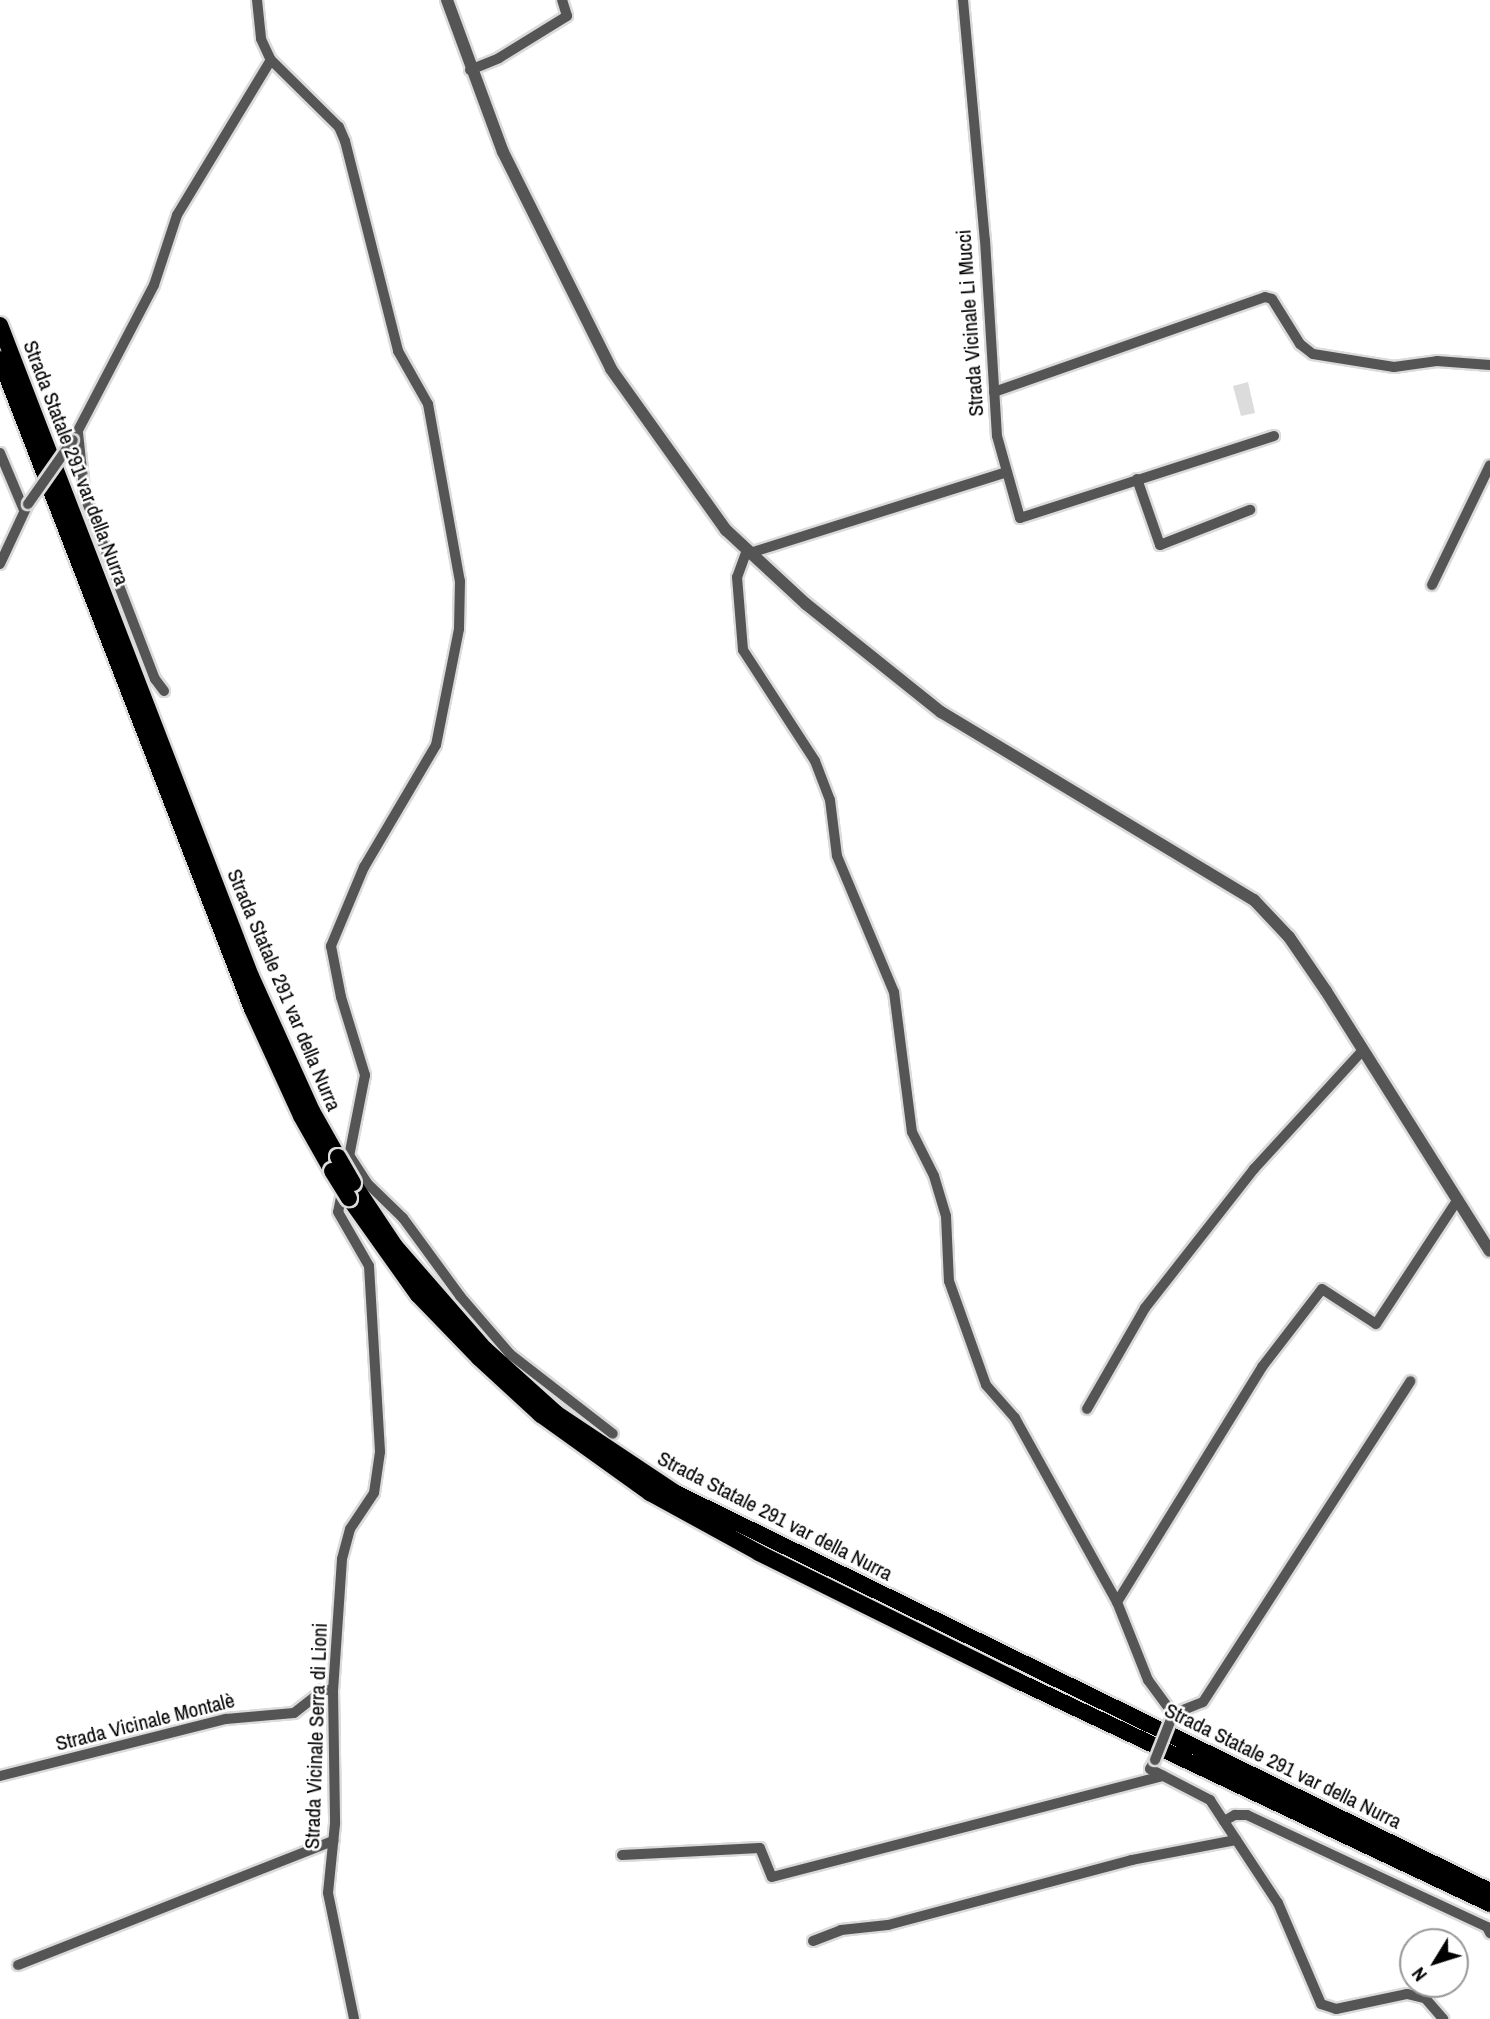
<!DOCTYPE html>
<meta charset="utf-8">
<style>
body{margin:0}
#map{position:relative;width:1490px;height:2019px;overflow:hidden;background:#fff;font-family:"Archivo Narrow",sans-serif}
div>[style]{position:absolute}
.green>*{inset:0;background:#dcdcdc}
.roads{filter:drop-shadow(2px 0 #dbdbdb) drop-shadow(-2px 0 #dbdbdb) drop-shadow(0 2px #dbdbdb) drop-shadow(0 -2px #dbdbdb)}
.minor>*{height:10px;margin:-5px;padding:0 5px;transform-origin:5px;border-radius:5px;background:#555}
.tertiary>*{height:12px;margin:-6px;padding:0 6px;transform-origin:6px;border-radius:6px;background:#555}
.trunk>*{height:16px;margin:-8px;padding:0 8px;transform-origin:8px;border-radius:8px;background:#000}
.bridges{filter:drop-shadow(2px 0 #dbdbdb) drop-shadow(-2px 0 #dbdbdb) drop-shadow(0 2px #dbdbdb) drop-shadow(0 -2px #dbdbdb)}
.minor-bridge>*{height:10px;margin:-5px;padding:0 5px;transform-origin:5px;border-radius:5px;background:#555}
.trunk-bridge>*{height:16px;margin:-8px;padding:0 8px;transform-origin:8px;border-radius:8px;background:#000}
span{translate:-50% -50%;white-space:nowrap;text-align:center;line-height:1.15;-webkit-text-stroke:5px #fff;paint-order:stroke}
.street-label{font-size:21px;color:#000}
.north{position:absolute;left:1399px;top:1928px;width:70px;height:70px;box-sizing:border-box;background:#fff;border:2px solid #999;border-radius:50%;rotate:232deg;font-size:19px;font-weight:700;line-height:28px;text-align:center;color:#000}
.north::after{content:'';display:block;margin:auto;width:24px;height:32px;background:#000;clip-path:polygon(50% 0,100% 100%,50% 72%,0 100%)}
</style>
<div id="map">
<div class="green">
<div style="clip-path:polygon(1248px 382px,1255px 413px,1241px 416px,1233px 386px)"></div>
</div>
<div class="roads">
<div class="minor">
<div style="left:257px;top:0;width:39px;rotate:84deg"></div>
<div style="left:261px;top:39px;width:23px;rotate:65deg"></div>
<div style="left:271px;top:60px;width:95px;rotate:44.6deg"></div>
<div style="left:339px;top:127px;width:15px;rotate:67deg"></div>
<div style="left:345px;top:141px;width:217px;rotate:75.8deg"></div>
<div style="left:398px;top:351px;width:61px;rotate:60.5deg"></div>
<div style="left:428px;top:404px;width:180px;rotate:79.8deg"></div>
<div style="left:460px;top:581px;width:48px;rotate:91.2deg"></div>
<div style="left:459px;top:629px;width:118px;rotate:101.2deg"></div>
<div style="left:436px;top:745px;width:142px;rotate:120.5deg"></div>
<div style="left:364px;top:867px;width:86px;rotate:112.7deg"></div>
<div style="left:331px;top:946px;width:52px;rotate:78.9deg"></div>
<div style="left:341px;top:997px;width:82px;rotate:72.9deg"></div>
<div style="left:365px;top:1075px;width:99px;rotate:101.1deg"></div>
<div style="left:963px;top:0;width:241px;rotate:84.8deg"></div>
<div style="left:985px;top:240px;width:196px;rotate:86.5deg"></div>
<div style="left:997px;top:436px;width:85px;rotate:74.3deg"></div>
<div style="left:1020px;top:518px;width:267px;rotate:-17.9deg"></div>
<div style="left:470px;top:70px;width:31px;rotate:-22deg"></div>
<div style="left:499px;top:58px;width:80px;rotate:-31.7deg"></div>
<div style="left:567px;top:16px;width:17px;rotate:-107deg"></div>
<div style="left:994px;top:392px;width:287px;rotate:-19.3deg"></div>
<div style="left:1265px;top:297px;width:7px;rotate:16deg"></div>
<div style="left:1272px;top:299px;width:53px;rotate:58.1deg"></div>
<div style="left:1300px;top:344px;width:16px;rotate:38deg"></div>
<div style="left:1313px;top:354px;width:82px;rotate:9.1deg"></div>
<div style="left:1394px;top:367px;width:43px;rotate:-7.9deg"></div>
<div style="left:1437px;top:361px;width:53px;rotate:4.3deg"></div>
<div style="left:78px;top:433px;width:64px;rotate:83.8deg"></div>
<div style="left:85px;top:497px;width:195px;rotate:69deg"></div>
<div style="left:155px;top:679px;width:15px;rotate:53deg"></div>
<div style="left:73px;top:440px;width:175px;rotate:-62.4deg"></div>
<div style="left:154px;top:285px;width:74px;rotate:-71.8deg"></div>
<div style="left:177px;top:215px;width:181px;rotate:-58.8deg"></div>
<div style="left:0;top:453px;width:62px;rotate:67.2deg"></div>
<div style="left:1137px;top:479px;width:70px;rotate:70.8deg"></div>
<div style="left:1160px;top:545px;width:97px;rotate:-21.3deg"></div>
<div style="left:747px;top:550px;width:29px;rotate:110deg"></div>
<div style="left:737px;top:577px;width:73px;rotate:85.3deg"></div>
<div style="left:743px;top:650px;width:132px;rotate:57deg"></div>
<div style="left:815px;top:761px;width:42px;rotate:69deg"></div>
<div style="left:830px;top:800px;width:56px;rotate:82.9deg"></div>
<div style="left:837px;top:856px;width:147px;rotate:67.3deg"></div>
<div style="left:894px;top:992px;width:141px;rotate:82.7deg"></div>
<div style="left:912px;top:1132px;width:49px;rotate:63.4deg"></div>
<div style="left:934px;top:1176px;width:42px;rotate:73.3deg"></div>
<div style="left:946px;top:1216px;width:65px;rotate:87.4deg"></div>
<div style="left:949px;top:1281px;width:110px;rotate:70.4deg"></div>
<div style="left:986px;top:1385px;width:44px;rotate:48.7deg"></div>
<div style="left:1015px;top:1418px;width:210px;rotate:61deg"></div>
<div style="left:1117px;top:1602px;width:84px;rotate:68.3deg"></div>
<div style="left:1148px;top:1680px;width:42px;rotate:53.7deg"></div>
<div style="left:1173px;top:1714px;width:32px;rotate:-22deg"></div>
<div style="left:1203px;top:1702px;width:382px;rotate:-57.1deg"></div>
<div style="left:750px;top:553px;width:269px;rotate:-17.5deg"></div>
<div style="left:0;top:564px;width:66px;rotate:-65deg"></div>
<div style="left:1432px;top:585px;width:133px;rotate:-64.2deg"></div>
<div style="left:349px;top:1155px;width:33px;rotate:57deg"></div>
<div style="left:367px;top:1183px;width:50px;rotate:44.2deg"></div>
<div style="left:403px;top:1218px;width:97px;rotate:53.8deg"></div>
<div style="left:460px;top:1296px;width:77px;rotate:49.2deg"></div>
<div style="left:510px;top:1354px;width:130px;rotate:37.8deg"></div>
<div style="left:343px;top:1187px;width:25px;rotate:101deg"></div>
<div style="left:338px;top:1212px;width:62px;rotate:60.1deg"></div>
<div style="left:369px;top:1266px;width:186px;rotate:86.6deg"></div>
<div style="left:380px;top:1452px;width:41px;rotate:98.3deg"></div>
<div style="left:374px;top:1493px;width:43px;rotate:123.7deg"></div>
<div style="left:350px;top:1529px;width:31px;rotate:105deg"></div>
<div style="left:342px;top:1559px;width:131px;rotate:93.9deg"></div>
<div style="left:333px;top:1690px;width:134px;rotate:89.1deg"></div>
<div style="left:335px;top:1824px;width:69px;rotate:95.8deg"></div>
<div style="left:328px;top:1893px;width:129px;rotate:78.3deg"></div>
<div style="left:1087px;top:1409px;width:116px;rotate:-60.1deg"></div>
<div style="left:1145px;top:1308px;width:177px;rotate:-51.9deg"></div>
<div style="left:1254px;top:1169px;width:161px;rotate:-47.5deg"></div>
<div style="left:1117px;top:1602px;width:276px;rotate:-58.3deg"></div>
<div style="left:1262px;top:1367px;width:98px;rotate:-52.4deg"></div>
<div style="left:1322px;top:1289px;width:64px;rotate:32.9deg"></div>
<div style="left:1376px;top:1324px;width:149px;rotate:-56.7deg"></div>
<div style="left:1155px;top:1760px;width:10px;rotate:119deg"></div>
<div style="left:1150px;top:1769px;width:68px;rotate:27.3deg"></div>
<div style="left:1210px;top:1800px;width:123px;rotate:56.6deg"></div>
<div style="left:1278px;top:1903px;width:110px;rotate:66.9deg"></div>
<div style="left:1321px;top:2004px;width:16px;rotate:18deg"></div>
<div style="left:1336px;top:2009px;width:73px;rotate:-11.9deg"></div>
<div style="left:1407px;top:1994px;width:18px;rotate:13deg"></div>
<div style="left:1425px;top:1998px;width:28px;rotate:49deg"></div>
<div style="left:0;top:1776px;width:233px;rotate:-14.2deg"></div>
<div style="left:226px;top:1719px;width:68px;rotate:-5deg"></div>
<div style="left:294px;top:1713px;width:37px;rotate:-38deg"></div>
<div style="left:323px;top:1690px;width:10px"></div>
<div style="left:1224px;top:1821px;width:13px;rotate:-29deg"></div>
<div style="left:1235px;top:1815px;width:12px"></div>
<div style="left:1247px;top:1815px;width:265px;rotate:25deg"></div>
<div style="left:1487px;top:1927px;width:7px;rotate:63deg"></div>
<div style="left:622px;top:1855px;width:138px;rotate:-2.9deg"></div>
<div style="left:760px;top:1848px;width:31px;rotate:68deg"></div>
<div style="left:772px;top:1877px;width:404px;rotate:-14.5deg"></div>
<div style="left:813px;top:1941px;width:30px;rotate:-21deg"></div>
<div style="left:841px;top:1930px;width:47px;rotate:-6.1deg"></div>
<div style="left:888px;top:1925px;width:253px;rotate:-14.9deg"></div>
<div style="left:1132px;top:1860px;width:106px;rotate:-10.9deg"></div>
<div style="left:18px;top:1965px;width:339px;rotate:-21.5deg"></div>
</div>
<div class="tertiary">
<div style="left:447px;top:0;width:162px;rotate:69.8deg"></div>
<div style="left:503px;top:152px;width:242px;rotate:63.5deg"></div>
<div style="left:611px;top:369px;width:198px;rotate:54.5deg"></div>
<div style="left:726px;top:530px;width:109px;rotate:42.8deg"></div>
<div style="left:806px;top:604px;width:173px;rotate:38.7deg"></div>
<div style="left:941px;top:712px;width:365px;rotate:31deg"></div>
<div style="left:1254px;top:900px;width:51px;rotate:46.6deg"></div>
<div style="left:1289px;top:937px;width:65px;rotate:55.6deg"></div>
<div style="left:1326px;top:991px;width:307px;rotate:57.8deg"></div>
</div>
<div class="trunk">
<div style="left:0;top:325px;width:698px;rotate:68.92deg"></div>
<div style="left:251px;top:976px;width:148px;rotate:65.7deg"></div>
<div style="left:312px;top:1111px;width:53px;rotate:60.5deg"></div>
<div style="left:0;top:359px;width:697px;rotate:68.81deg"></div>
<div style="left:252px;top:1009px;width:118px;rotate:65.4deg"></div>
<div style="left:301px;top:1116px;width:63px;rotate:60.6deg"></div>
<div style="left:353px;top:1183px;width:76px;rotate:56.3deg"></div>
<div style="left:395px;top:1246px;width:137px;rotate:48.9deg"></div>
<div style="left:485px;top:1349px;width:96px;rotate:42deg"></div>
<div style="left:556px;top:1413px;width:144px;rotate:33.7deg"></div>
<div style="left:676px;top:1493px;width:906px;rotate:26.06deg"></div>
<div style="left:349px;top:1198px;width:119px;rotate:54.6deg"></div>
<div style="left:418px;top:1295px;width:88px;rotate:45.9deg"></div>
<div style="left:479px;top:1358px;width:84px;rotate:42.6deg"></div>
<div style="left:541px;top:1415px;width:134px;rotate:35.6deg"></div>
<div style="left:650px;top:1493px;width:124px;rotate:28.8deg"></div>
<div style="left:759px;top:1553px;width:287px;rotate:26.3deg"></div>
<div style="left:1016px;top:1680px;width:524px;rotate:25.29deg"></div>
</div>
</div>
<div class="bridges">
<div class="minor-bridge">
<div style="left:28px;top:504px;width:78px;rotate:-54.9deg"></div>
<div style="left:1155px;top:1760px;width:49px;rotate:-68.6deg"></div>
</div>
<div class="trunk-bridge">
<div style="left:338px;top:1157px;width:30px;rotate:60deg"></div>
<div style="left:332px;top:1171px;width:32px;rotate:58deg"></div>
</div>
</div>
<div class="street-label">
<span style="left:970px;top:323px;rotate:-94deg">Strada Vicinale Li Mucci</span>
<span style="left:76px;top:463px;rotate:69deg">Strada Statale 291 var della Nurra</span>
<span style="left:284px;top:990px;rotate:67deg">Strada Statale 291 var della Nurra</span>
<span style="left:775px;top:1516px;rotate:27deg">Strada Statale 291 var della Nurra</span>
<span style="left:145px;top:1722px;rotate:-14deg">Strada Vicinale Montalè</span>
<span style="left:316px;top:1736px;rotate:-88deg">Strada Vicinale Serra di Lioni</span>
<span style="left:1283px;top:1766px;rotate:26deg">Strada Statale 291 var della Nurra</span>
</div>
<div class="north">N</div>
</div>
